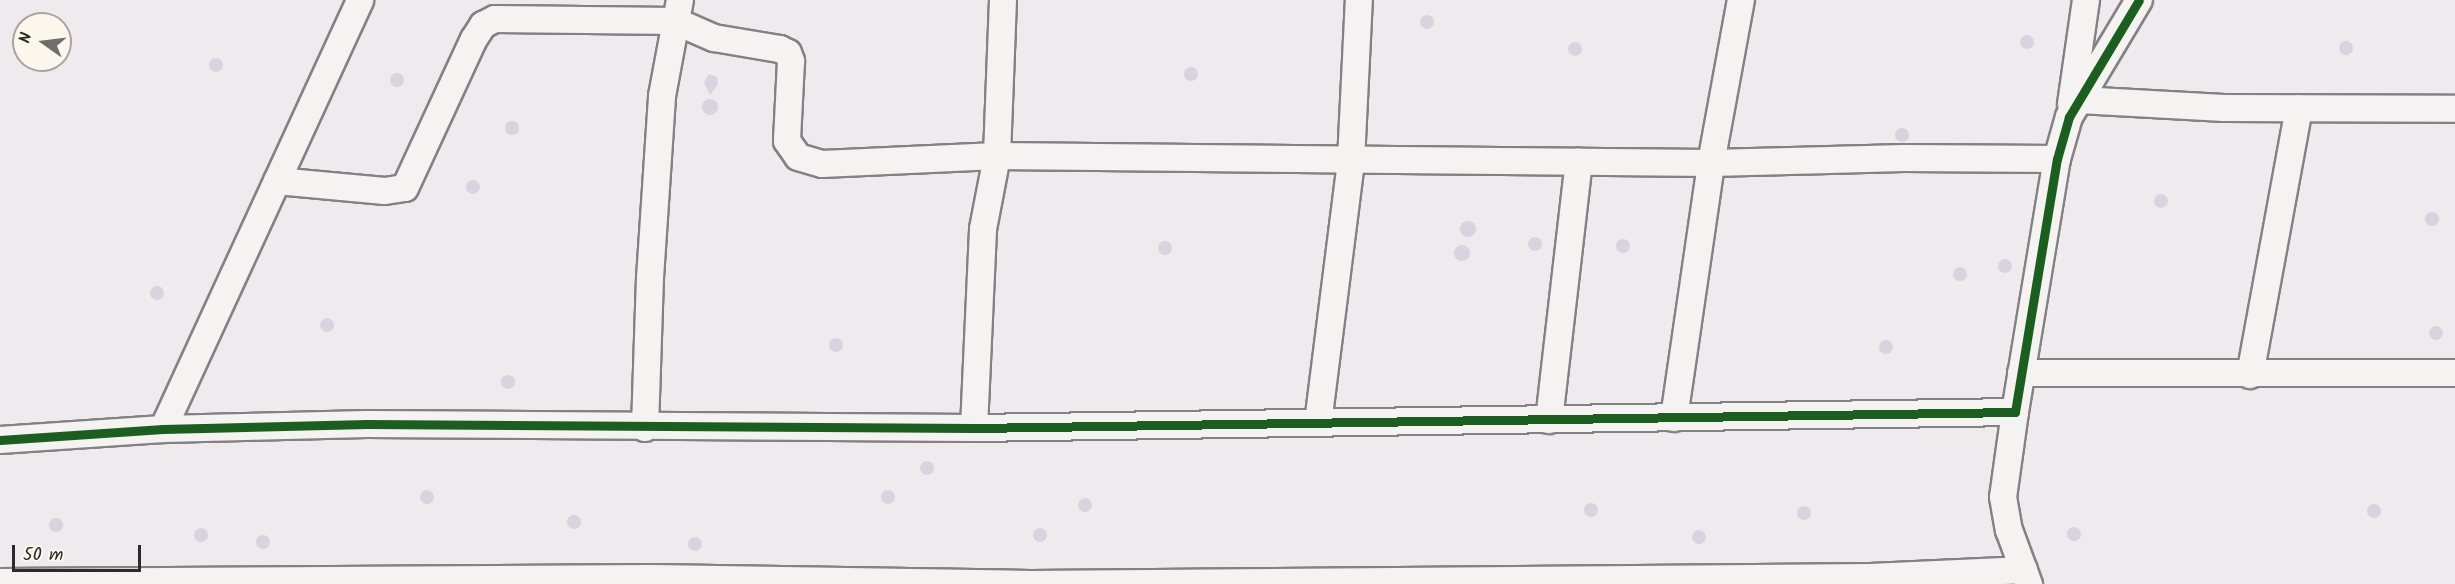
<!DOCTYPE html>
<style>
body{margin:0}
#map{position:relative;width:2455px;height:584px;overflow:hidden;background:#eeeaee;font-family:Kalam,sans-serif}
div>[style]{position:absolute}
.building>*{inset:0;background:#d9d3df}
.round{border-radius:50%}
.roads{filter:drop-shadow(2px 0 #838183) drop-shadow(-2px 0 #838183) drop-shadow(0 2px #838183) drop-shadow(0 -2px #838183)}
.minor>*{height:26px;margin:-13px;padding:0 13px;transform-origin:13px;border-radius:13px;background:#f5f3f1}
.cycleway>*{height:9px;margin:-4.5px;padding:0 4.5px;transform-origin:4.5px;border-radius:4.5px;background:#1b5e20}
span{translate:-50% -50%;white-space:nowrap;text-align:center;line-height:1.15;-webkit-text-stroke:5px #fbf7ec;paint-order:stroke}
.north{position:absolute;left:12px;top:12px;width:60px;height:60px;box-sizing:border-box;background:#fbf7ec;border:2px solid #a8a59f;border-radius:50%;rotate:284deg;font-size:16px;font-weight:700;line-height:24px;text-align:center;color:#2b2b2b}
.north::after{content:'';display:block;margin:auto;width:21px;height:27px;background:#6f6e6f;clip-path:polygon(50% 0,100% 100%,50% 72%,0 100%)}
.scale{position:absolute;left:12px;top:545px;width:129px;height:27px;box-sizing:border-box;border:3px solid #2b2b2b;border-top:0;padding-left:8px;font-size:18px;line-height:21px;white-space:nowrap;color:#2b2b2b;-webkit-text-stroke:4px #fbf7ec;paint-order:stroke}
</style>
<div id="map">
<div class="building">
<div class="round" style="left:1420px;top:15px;width:14px;height:14px"></div>
<div class="round" style="left:2020px;top:35px;width:14px;height:14px"></div>
<div class="round" style="left:2339px;top:41px;width:14px;height:14px"></div>
<div class="round" style="left:1568px;top:42px;width:14px;height:14px"></div>
<div class="round" style="left:209px;top:58px;width:14px;height:14px"></div>
<div class="round" style="left:1184px;top:67px;width:14px;height:14px"></div>
<div class="round" style="left:390px;top:73px;width:14px;height:14px"></div>
<div style="clip-path:polygon(709px 74px,717px 77px,718px 84px,710px 95px,704px 82px)"></div>
<div class="round" style="left:702px;top:99px;width:16px;height:16px"></div>
<div class="round" style="left:505px;top:121px;width:14px;height:14px"></div>
<div class="round" style="left:1895px;top:128px;width:14px;height:14px"></div>
<div class="round" style="left:466px;top:180px;width:14px;height:14px"></div>
<div class="round" style="left:2154px;top:194px;width:14px;height:14px"></div>
<div class="round" style="left:2425px;top:212px;width:14px;height:14px"></div>
<div class="round" style="left:1460px;top:221px;width:16px;height:16px"></div>
<div class="round" style="left:1528px;top:237px;width:14px;height:14px"></div>
<div class="round" style="left:1616px;top:239px;width:14px;height:14px"></div>
<div class="round" style="left:1158px;top:241px;width:14px;height:14px"></div>
<div class="round" style="left:1454px;top:245px;width:16px;height:16px"></div>
<div class="round" style="left:1998px;top:259px;width:14px;height:14px"></div>
<div class="round" style="left:1953px;top:267px;width:14px;height:14px"></div>
<div class="round" style="left:150px;top:286px;width:14px;height:14px"></div>
<div class="round" style="left:320px;top:318px;width:14px;height:14px"></div>
<div class="round" style="left:2429px;top:326px;width:14px;height:14px"></div>
<div class="round" style="left:829px;top:338px;width:14px;height:14px"></div>
<div class="round" style="left:1879px;top:340px;width:14px;height:14px"></div>
<div class="round" style="left:501px;top:375px;width:14px;height:14px"></div>
<div class="round" style="left:920px;top:461px;width:14px;height:14px"></div>
<div class="round" style="left:420px;top:490px;width:14px;height:14px"></div>
<div class="round" style="left:881px;top:490px;width:14px;height:14px"></div>
<div class="round" style="left:1078px;top:498px;width:14px;height:14px"></div>
<div class="round" style="left:1584px;top:503px;width:14px;height:14px"></div>
<div class="round" style="left:2367px;top:504px;width:14px;height:14px"></div>
<div class="round" style="left:1797px;top:506px;width:14px;height:14px"></div>
<div class="round" style="left:567px;top:515px;width:14px;height:14px"></div>
<div class="round" style="left:49px;top:518px;width:14px;height:14px"></div>
<div class="round" style="left:2067px;top:527px;width:14px;height:14px"></div>
<div class="round" style="left:194px;top:528px;width:14px;height:14px"></div>
<div class="round" style="left:1033px;top:528px;width:14px;height:14px"></div>
<div class="round" style="left:1692px;top:530px;width:14px;height:14px"></div>
<div class="round" style="left:256px;top:535px;width:14px;height:14px"></div>
<div class="round" style="left:688px;top:537px;width:14px;height:14px"></div>
</div>
<div class="roads">
<div class="minor">
<div style="left:2079px;top:100px;width:145px;rotate:3.2deg"></div>
<div style="left:2224px;top:108px;width:231px;rotate:0.2deg"></div>
<div style="left:2071px;top:104px;width:105px;rotate:-81.8deg"></div>
<div style="left:277px;top:181px;width:108px;rotate:5.3deg"></div>
<div style="left:385px;top:191px;width:20px;rotate:-9deg"></div>
<div style="left:405px;top:188px;width:164px;rotate:-65.2deg"></div>
<div style="left:474px;top:39px;width:17px;rotate:-57deg"></div>
<div style="left:483px;top:25px;width:13px;rotate:-27deg"></div>
<div style="left:495px;top:19px;width:180px;rotate:0.6deg"></div>
<div style="left:675px;top:21px;width:43px;rotate:23.6deg"></div>
<div style="left:714px;top:38px;width:67px;rotate:9.5deg"></div>
<div style="left:780px;top:49px;width:9px;rotate:27deg"></div>
<div style="left:788px;top:53px;width:9px;rotate:69deg"></div>
<div style="left:791px;top:61px;width:80px;rotate:92.9deg"></div>
<div style="left:787px;top:141px;width:19px;rotate:55deg"></div>
<div style="left:798px;top:157px;width:25px;rotate:16deg"></div>
<div style="left:822px;top:164px;width:175px;rotate:-2.6deg"></div>
<div style="left:997px;top:156px;width:714px;rotate:0.56deg"></div>
<div style="left:1711px;top:163px;width:193px;rotate:-1.5deg"></div>
<div style="left:1904px;top:158px;width:153px;rotate:0.4deg"></div>
<div style="left:2021px;top:373px;width:434px"></div>
<div style="left:2250px;top:375px;width:271px;rotate:-79.6deg"></div>
<div style="left:2015px;top:412px;width:86px;rotate:98deg"></div>
<div style="left:2003px;top:497px;width:34px;rotate:80deg"></div>
<div style="left:2009px;top:530px;width:58px;rotate:69.7deg"></div>
<div style="left:1674px;top:418px;width:258px;rotate:-81.7deg"></div>
<div style="left:1711px;top:163px;width:166px;rotate:-79.6deg"></div>
<div style="left:1549px;top:420px;width:260px;rotate:-83.4deg"></div>
<div style="left:1318px;top:423px;width:264px;rotate:-82.8deg"></div>
<div style="left:1351px;top:161px;width:161px;rotate:-87.2deg"></div>
<div style="left:645px;top:428px;width:150px;rotate:-88.1deg"></div>
<div style="left:650px;top:278px;width:182px;rotate:-86.2deg"></div>
<div style="left:662px;top:96px;width:98px;rotate:-79.4deg"></div>
<div style="left:974px;top:428px;width:199px;rotate:-87.4deg"></div>
<div style="left:983px;top:229px;width:74px;rotate:-79.1deg"></div>
<div style="left:997px;top:156px;width:156px;rotate:-87.8deg"></div>
<div style="left:163px;top:429px;width:472px;rotate:-65.3deg"></div>
<div style="left:0;top:440px;width:163px;rotate:-3.9deg"></div>
<div style="left:163px;top:429px;width:204px;rotate:-1.4deg"></div>
<div style="left:367px;top:424px;width:607px;rotate:0.38deg"></div>
<div style="left:974px;top:428px;width:1041px;rotate:-0.88deg"></div>
<div style="left:2015px;top:412px;width:256px;rotate:-80.6deg"></div>
<div style="left:2057px;top:159px;width:44px;rotate:-74.1deg"></div>
<div style="left:2069px;top:117px;width:136px;rotate:-59.1deg"></div>
<div style="left:0;top:582px;width:653px;rotate:-0.35deg"></div>
<div style="left:653px;top:578px;width:377px;rotate:0.9deg"></div>
<div style="left:1030px;top:584px;width:842px;rotate:-0.48deg"></div>
<div style="left:1872px;top:577px;width:152px;rotate:-2.6deg"></div>
</div>
</div>
<div class="cycleway">
<div style="left:0;top:440px;width:163px;rotate:-3.9deg"></div>
<div style="left:163px;top:429px;width:204px;rotate:-1.4deg"></div>
<div style="left:367px;top:424px;width:607px;rotate:0.38deg"></div>
<div style="left:974px;top:428px;width:1041px;rotate:-0.88deg"></div>
<div style="left:2015px;top:412px;width:256px;rotate:-80.6deg"></div>
<div style="left:2057px;top:159px;width:44px;rotate:-74.1deg"></div>
<div style="left:2069px;top:117px;width:136px;rotate:-59.1deg"></div>
</div>
<div class="north">N</div>
<div class="scale">50 m</div>
</div>
